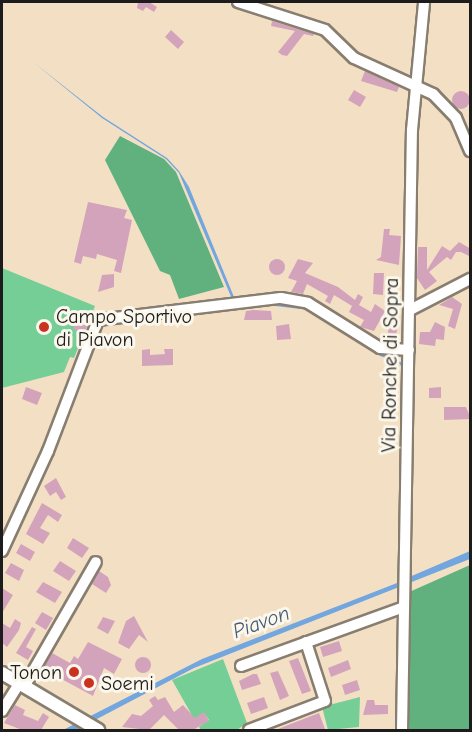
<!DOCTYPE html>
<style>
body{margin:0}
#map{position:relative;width:472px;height:732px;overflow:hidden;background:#f3e0c4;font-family:"Comic Neue",sans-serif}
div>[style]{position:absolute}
.green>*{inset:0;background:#75ce95}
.forest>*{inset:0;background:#60b17e}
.water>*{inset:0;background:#72a6de}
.building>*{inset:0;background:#d3a3bb}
.round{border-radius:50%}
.roads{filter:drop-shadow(2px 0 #887e70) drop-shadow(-2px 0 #887e70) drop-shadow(0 2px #887e70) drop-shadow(0 -2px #887e70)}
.minor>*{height:10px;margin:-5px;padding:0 5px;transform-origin:5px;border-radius:5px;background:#fff}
.major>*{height:12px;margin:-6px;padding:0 6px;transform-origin:6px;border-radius:6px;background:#fff}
.dots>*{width:16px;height:16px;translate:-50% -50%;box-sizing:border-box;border:3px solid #fbf7ec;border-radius:50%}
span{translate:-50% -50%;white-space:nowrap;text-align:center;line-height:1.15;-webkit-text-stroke:6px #fbf7ec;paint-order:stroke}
.poi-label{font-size:20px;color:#1c1c1c}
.left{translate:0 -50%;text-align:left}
.right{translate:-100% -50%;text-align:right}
.street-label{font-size:20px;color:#1c1c1c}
.water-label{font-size:21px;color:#435a73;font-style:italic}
.frame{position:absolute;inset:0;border:3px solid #1c1c1c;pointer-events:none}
</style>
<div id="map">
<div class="green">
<div style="clip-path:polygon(2px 268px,95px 306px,74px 358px,70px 357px,64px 372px,2px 388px)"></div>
<div style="clip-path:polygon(223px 659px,247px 723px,237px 730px,201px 730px,199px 727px,209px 720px,204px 713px,194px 719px,172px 680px)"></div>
<div style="clip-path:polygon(360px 697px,359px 727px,328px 730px,321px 703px,326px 698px,333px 704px)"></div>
</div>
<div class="forest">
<div style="clip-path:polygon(120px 136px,164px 159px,176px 172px,224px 287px,179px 299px,170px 275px,160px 271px,105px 160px)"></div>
<div style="clip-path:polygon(470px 565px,470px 730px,402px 730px,407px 593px)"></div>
</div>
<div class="water">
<div style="clip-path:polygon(23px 2px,33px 62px,103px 117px,167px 158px,179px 171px,189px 187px,234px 297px,267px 293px,277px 304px,310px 307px,378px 352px,403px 363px,406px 374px,400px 581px,470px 551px,470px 559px,194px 668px,76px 730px,63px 730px,202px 659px,397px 583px,404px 370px,398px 362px,380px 356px,309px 310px,275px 306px,266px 296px,232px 299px,179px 173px,166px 159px,102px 118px,33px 62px)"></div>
</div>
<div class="building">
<div style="clip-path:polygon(138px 2px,149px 2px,157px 7px,154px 12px,146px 7px,143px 11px,137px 8px)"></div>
<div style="clip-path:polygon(272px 21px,314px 34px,313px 36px,304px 34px,287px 56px,282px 55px,278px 52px,295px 31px,271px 26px)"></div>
<div style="clip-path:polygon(171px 30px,184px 42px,178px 49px,165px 37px)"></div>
<div style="clip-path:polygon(365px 71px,399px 87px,397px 92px,361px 81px)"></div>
<div style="clip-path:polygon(354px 90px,366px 97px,360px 107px,348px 100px)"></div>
<div class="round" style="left:452px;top:91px;width:18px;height:18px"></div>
<div style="clip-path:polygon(88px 202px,127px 210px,124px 218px,132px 220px,121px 273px,114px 271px,117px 260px,97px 254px,96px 259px,83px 256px,81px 264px,74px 262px)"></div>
<div style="clip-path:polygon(384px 229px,390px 229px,389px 235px,401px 236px,399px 265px,376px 260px,381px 257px)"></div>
<div style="clip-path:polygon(459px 242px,471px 249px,471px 257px,461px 252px,456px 252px,451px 260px,447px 257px,429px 272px,437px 281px,425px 290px,417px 278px,418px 247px,427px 247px,427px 270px,442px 246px,450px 251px)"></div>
<div style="clip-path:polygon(298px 259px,313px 263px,305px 273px,338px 287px,355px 300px,358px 294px,363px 297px,359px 305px,371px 312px,375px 304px,385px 311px,374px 331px,360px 327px,364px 320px,349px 312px,352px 306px,334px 295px,330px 304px,325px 301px,328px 296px,307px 284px,303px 294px,291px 292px,297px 281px,288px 278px)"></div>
<div class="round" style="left:269px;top:259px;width:16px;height:16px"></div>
<div style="clip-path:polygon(374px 273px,384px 273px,383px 295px,373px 294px)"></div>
<div style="clip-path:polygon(114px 274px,114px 287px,98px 292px,102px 275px)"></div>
<div style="clip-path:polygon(452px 297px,462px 304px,455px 329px,448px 326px,453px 309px,439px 305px)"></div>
<div style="clip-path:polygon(253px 310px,271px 311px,272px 320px,244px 320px,246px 311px)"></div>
<div style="clip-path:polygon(78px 316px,89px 320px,84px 333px,73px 329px)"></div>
<div style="clip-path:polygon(391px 318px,399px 318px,395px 342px,386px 341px)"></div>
<div style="clip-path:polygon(435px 322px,445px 327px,444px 340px,436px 339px,435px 346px,419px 344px,420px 332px,430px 332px)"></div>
<div style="clip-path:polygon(289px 324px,291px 339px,277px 340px,276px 326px)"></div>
<div style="clip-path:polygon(150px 349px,150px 355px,165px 354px,164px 349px,173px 349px,173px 365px,142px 366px,142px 350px)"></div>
<div style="clip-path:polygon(26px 387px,42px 393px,37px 405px,22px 399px)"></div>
<div style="clip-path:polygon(441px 387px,441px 398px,429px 398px,429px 388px)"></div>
<div style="clip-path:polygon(444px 407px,466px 407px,471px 419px,444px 420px)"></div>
<div style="clip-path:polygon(56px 478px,66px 497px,61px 500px,56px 492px,50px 496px,44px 486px)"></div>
<div style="clip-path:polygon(42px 503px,62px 515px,58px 522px,48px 515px,40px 528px,50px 533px,43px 544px,26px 534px)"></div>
<div style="clip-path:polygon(73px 538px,89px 548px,82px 558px,67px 548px)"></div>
<div style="clip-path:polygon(21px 544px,35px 552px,30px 561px,16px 553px)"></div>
<div style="clip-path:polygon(60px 561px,76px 571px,69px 581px,53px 571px)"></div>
<div style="clip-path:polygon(11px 563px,24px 570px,19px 581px,5px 573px)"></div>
<div style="clip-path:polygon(99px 571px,108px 577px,111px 585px,106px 593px,92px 584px)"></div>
<div style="clip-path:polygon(43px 582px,62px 592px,55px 603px,36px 592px)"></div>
<div style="clip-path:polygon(2px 588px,13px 595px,2px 613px)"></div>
<div style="clip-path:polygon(42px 612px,53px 618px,46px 630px,35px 623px)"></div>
<div style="clip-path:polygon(134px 616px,148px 642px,139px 635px,129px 649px,118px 643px,126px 621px)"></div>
<div style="clip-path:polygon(103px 617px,115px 621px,108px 634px,97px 628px)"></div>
<div style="clip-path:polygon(15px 619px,21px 623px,19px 630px,7px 647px,2px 643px,2px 623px,10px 628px)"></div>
<div style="clip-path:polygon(32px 627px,36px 629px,26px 647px,33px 651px,28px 660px,16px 653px)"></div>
<div style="clip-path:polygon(339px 641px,342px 651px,323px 657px,320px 647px)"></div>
<div style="clip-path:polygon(88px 642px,122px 659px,114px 674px,104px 668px,93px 696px,43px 669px,52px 653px,70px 663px,74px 656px,78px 659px)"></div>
<div class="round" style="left:135px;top:657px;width:16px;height:16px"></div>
<div style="clip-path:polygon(298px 658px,311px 691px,302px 694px,289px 661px)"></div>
<div style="clip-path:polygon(348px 660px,351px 669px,331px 677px,328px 668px)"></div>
<div style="clip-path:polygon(278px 671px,289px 696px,280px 700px,270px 673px)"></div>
<div style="clip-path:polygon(253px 674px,257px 674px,261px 684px,242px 690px,239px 681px)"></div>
<div style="clip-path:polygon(357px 680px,360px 690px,345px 695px,342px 685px)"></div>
<div style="clip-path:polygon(155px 696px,158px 700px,165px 697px,174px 712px,183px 705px,195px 718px,204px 712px,209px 721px,193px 730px,179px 730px,164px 715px,149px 730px,122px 727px,132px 714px,141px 716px,153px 706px,149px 700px)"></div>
<div style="clip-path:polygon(264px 697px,268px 708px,251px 714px,247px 703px)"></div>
<div style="clip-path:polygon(367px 700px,374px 700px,375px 705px,388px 705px,388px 714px,363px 715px)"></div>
<div style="clip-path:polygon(15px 705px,25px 710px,23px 715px,38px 721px,43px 713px,49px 717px,41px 730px,22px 730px,4px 723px)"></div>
<div style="clip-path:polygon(319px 713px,325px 729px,276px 730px,288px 725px)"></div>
</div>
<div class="roads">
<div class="minor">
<div style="left:238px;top:2px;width:91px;rotate:17.8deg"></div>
<div style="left:325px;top:30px;width:40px;rotate:44deg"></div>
<div style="left:354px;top:58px;width:87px;rotate:24.5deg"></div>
<div style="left:433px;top:94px;width:33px;rotate:46deg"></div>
<div style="left:456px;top:118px;width:36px;rotate:67deg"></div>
<div style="left:410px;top:310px;width:68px;rotate:-27.3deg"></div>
<div style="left:2px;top:551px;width:110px;rotate:-65.3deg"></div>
<div style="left:48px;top:451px;width:140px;rotate:-69.1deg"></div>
<div style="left:98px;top:320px;width:184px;rotate:-6.9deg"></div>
<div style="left:281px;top:298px;width:27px;rotate:10deg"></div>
<div style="left:308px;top:303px;width:85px;rotate:32deg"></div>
<div style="left:380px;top:348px;width:29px;rotate:4deg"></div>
<div style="left:241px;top:666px;width:173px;rotate:-19.9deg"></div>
<div style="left:24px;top:687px;width:144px;rotate:-60.1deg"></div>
<div style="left:2px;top:711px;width:32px;rotate:-58deg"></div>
<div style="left:249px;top:730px;width:81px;rotate:-20.9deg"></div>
<div style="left:325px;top:701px;width:62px;rotate:-107.9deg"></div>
<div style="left:402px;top:730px;width:600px;rotate:-89.05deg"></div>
<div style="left:412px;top:130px;width:129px;rotate:-84.6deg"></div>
</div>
<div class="major">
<div style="left:2px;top:673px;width:112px;rotate:30.7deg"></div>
</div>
</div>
<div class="dots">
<div style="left:44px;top:327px;background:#c8321e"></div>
<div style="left:74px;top:672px;background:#c8321e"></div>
<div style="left:89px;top:683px;background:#c8321e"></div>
</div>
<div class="poi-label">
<span class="left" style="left:56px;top:328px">Campo Sportivo<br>di Piavon</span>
<span class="right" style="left:62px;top:672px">Tonon</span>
<span class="left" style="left:101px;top:683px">Soemi</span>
</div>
<div class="street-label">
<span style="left:390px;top:365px;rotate:-89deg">Via Ronche di Sopra</span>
</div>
<div class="water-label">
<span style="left:261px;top:622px;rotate:-20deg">Piavon</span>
</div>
<div class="frame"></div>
</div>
